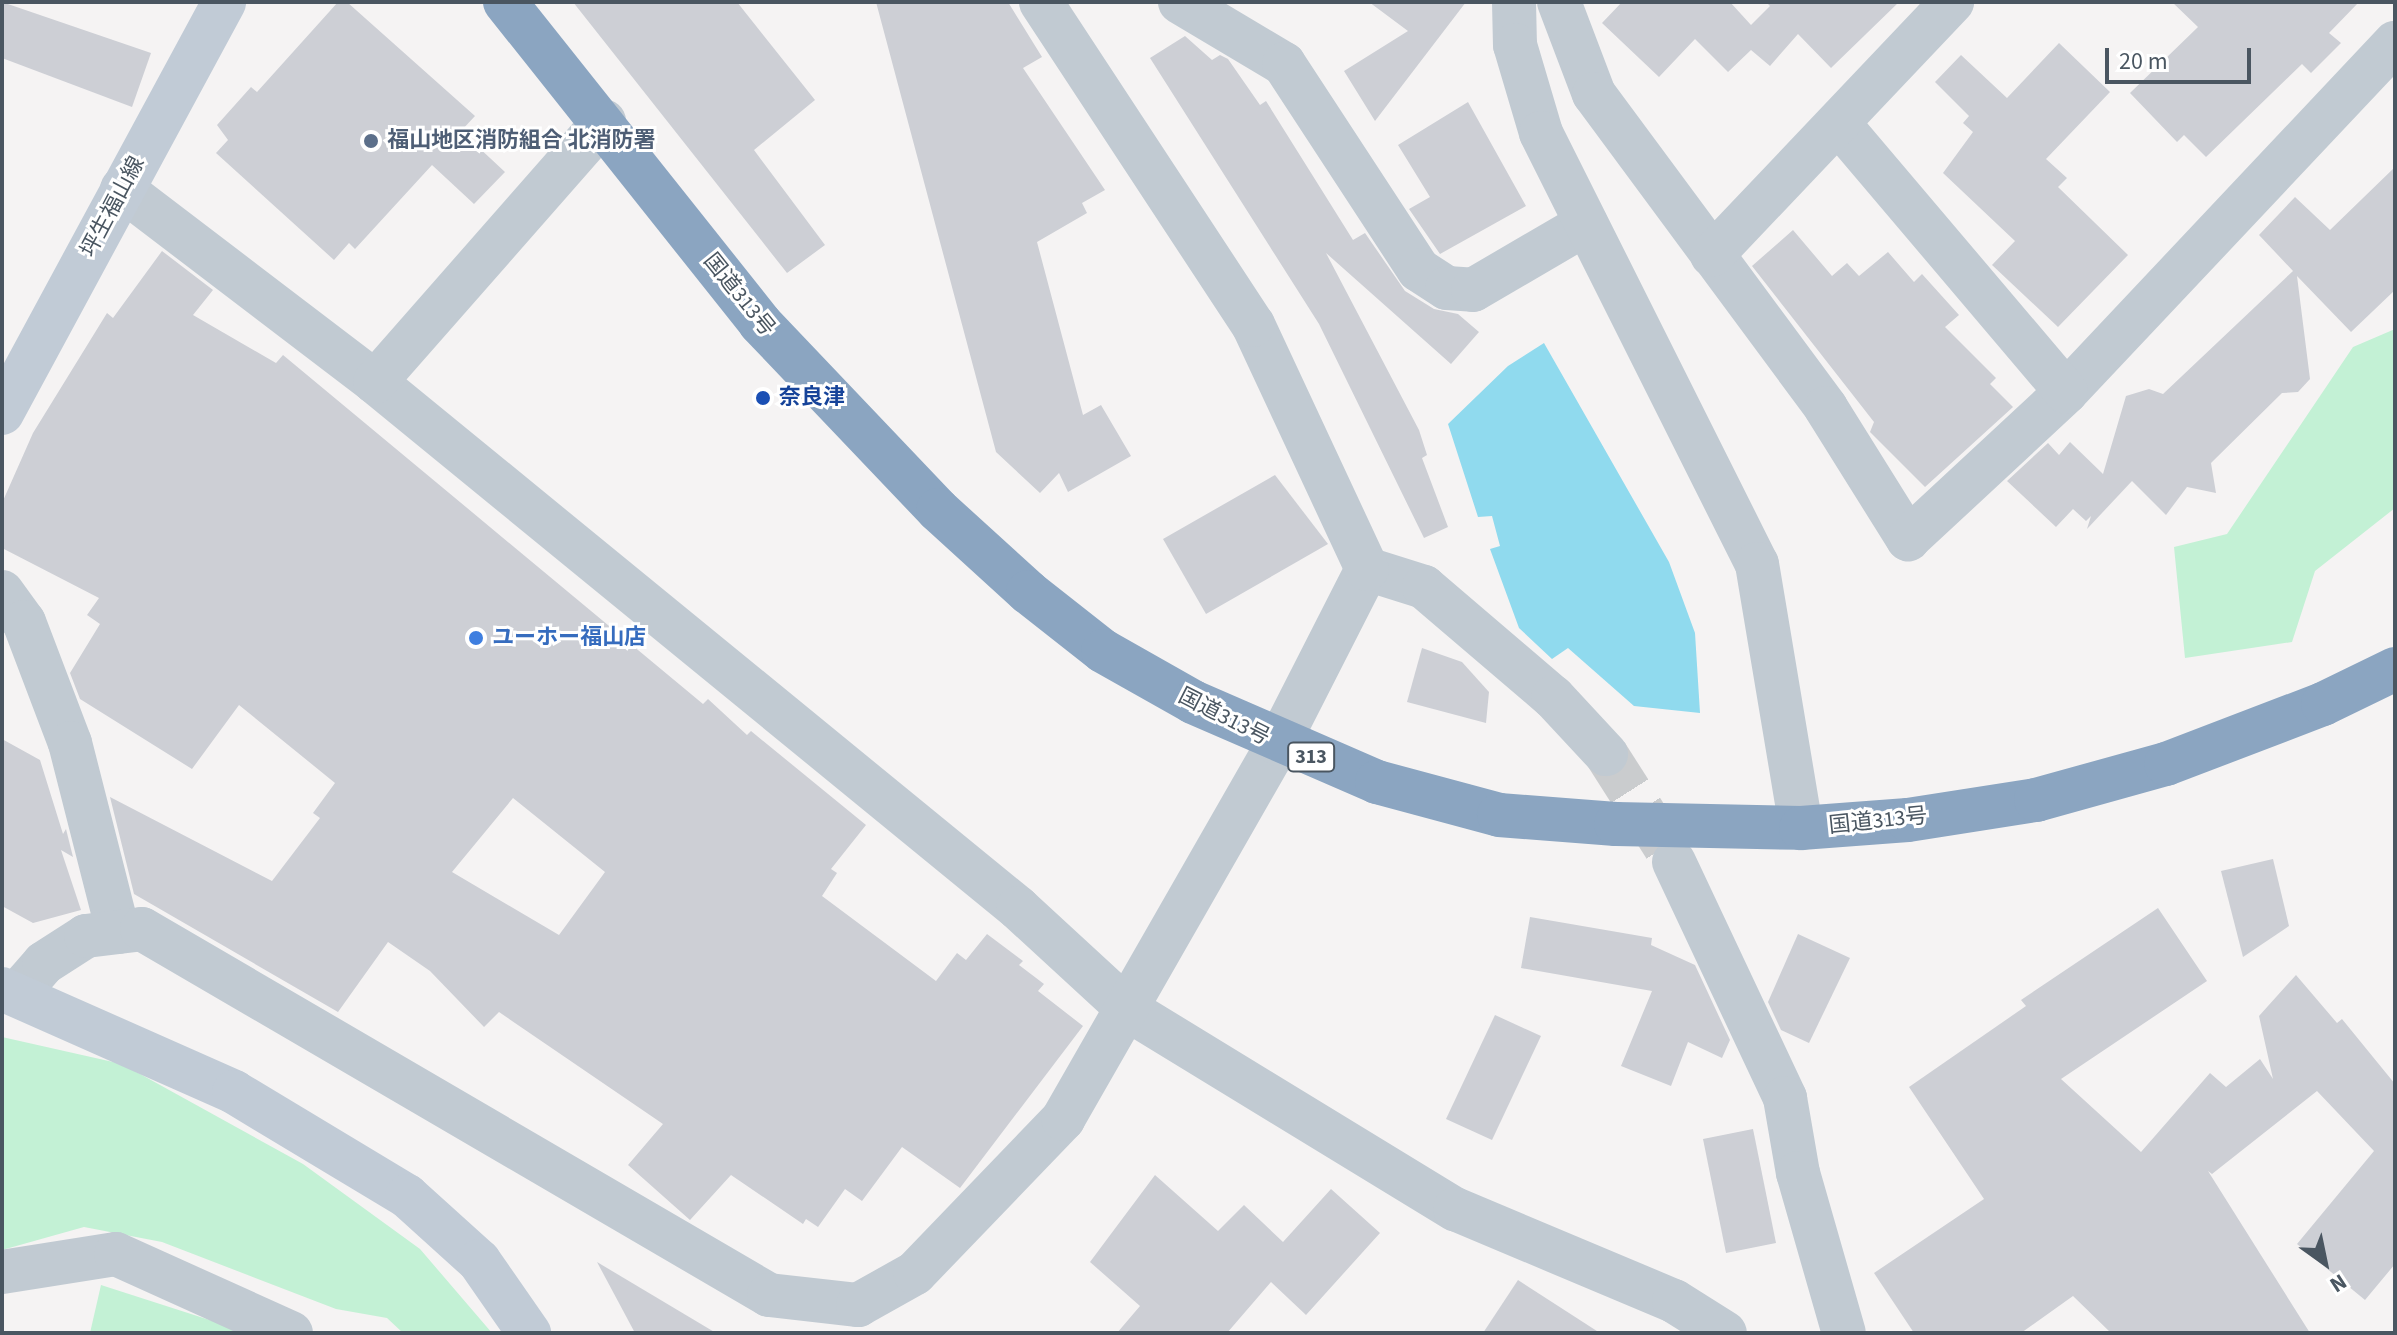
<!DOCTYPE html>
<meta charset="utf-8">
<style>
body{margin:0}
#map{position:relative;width:2397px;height:1335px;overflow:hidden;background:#f5f3f3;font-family:"Source Sans 3","Noto Sans JP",sans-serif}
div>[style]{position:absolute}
.green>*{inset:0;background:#c3f1d5}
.water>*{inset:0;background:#90daee}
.building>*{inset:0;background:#cdcfd5}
.street-tunnel>*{height:44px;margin-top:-22px;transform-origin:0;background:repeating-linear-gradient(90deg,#caccce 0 44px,transparent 0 66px)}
.street>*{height:44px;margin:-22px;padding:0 22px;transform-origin:22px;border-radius:22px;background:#c1cad2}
.secondary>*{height:44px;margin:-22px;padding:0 22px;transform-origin:22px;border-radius:22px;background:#c1cbd6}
.highway>*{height:44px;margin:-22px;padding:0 22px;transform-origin:22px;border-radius:22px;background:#8ba5c1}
.dots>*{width:22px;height:22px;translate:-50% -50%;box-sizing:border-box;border:4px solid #fff;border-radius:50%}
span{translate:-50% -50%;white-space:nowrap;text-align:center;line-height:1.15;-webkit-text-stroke:6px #fff;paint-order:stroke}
.shield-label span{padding:2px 6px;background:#fff;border:2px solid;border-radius:6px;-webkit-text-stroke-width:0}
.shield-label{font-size:20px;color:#4a5661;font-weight:700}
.service-label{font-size:22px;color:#4e5e75;font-weight:700}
.left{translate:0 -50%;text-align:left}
.street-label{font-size:22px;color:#4a5661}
.transit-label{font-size:22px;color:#164399;font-weight:700}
.shop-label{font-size:22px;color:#366cbe;font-weight:700}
.frame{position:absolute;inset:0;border:4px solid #4a5661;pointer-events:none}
.north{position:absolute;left:2285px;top:1223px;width:80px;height:80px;-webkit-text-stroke:6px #fff;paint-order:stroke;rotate:147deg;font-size:22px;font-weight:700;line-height:32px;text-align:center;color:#4a5661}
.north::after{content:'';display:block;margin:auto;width:28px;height:36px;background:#4a5661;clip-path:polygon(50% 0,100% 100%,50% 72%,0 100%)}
.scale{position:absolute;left:2105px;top:48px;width:146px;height:36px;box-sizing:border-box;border:4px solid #4a5661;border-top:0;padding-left:10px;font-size:24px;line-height:28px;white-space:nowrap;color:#4a5661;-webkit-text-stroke:6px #fff;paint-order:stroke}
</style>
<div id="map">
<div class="green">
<div style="clip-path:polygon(2395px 329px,2395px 508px,2315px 571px,2292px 642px,2185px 658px,2174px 547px,2227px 534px,2353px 347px)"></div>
<div style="clip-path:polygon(2px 1037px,122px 1064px,303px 1164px,420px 1249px,492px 1333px,403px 1333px,387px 1318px,336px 1309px,162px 1242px,84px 1227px,2px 1250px)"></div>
<div style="clip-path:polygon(101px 1285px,250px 1333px,90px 1333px)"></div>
</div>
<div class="water">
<div style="clip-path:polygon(1544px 343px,1669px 562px,1695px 633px,1700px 713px,1634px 706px,1568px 648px,1552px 659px,1519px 628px,1490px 549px,1500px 546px,1492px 516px,1478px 517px,1448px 424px,1508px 366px)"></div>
</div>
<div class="building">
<div style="clip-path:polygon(2px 2px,151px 53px,132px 107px,2px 58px)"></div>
<div style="clip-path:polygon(338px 2px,347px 2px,475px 116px,461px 131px,505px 172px,474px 204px,432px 165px,355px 249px,349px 243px,334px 260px,216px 153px,228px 140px,217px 125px,251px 87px,257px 92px)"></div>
<div style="clip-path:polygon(573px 2px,737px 2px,815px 100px,754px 150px,825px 245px,787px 273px)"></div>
<div style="clip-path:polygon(876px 2px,1008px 2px,1042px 57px,1023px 68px,1105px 190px,1082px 203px,1087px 213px,1037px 242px,1083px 415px,1101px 405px,1131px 456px,1068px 492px,1059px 473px,1040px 493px,996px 452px)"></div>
<div style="clip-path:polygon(1369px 2px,1466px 2px,1375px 121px,1344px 71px,1408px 31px)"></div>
<div style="clip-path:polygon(1622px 2px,1730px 2px,1751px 25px,1770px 6px,1766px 2px,1899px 2px,1831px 68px,1798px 34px,1770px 66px,1751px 50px,1728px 72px,1695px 39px,1659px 77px,1602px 23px)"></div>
<div style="clip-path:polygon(2172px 2px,2359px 2px,2329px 33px,2341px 43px,2311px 73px,2302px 64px,2206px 157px,2184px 135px,2177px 142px,2130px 93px,2198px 27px)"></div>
<div style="clip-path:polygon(1185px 36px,1212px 60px,1220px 55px,1228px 59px,1260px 105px,1266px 101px,1353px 240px,1365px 233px,1405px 291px,1434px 309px,1458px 314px,1479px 332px,1451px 364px,1326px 253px,1419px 430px,1427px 455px,1422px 458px,1448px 527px,1424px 538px,1319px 324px,1150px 58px)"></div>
<div style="clip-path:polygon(2059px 43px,2110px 92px,2046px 159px,2067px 178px,2058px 187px,2128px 255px,2058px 327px,1992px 265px,2015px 241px,1943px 173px,1973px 132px,1963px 123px,1969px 116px,1935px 82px,1961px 55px,2007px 98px)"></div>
<div style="clip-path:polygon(1468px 102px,1526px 206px,1440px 254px,1409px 209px,1430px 197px,1398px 145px)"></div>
<div style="clip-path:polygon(2395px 167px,2395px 290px,2351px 332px,2297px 276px,2310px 379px,2298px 392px,2282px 393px,2211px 463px,2216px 493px,2187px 487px,2166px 515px,2132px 481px,2087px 529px,2091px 516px,2086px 521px,2073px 509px,2056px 527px,2007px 481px,2048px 443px,2059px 455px,2070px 442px,2103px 474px,2126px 396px,2149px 389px,2163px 394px,2293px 271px,2259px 235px,2295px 197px,2330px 230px)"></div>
<div style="clip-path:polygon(1793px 230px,1832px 276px,1847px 263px,1859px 276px,1888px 252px,1914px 282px,1922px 274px,1959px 315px,1945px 327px,1996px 378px,1990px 384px,2013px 407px,1925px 487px,1870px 432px,1874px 422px,1752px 266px)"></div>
<div style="clip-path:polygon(evenodd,162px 251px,213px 290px,193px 315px,276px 363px,283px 355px,703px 704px,708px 699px,747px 735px,751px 731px,866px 825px,831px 869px,837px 873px,822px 896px,936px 981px,957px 953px,966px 960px,987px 934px,1023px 961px,1019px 965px,1044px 984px,1038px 991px,1083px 1026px,960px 1188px,902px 1147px,862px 1201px,845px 1189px,818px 1227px,806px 1219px,803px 1224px,731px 1175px,690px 1220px,628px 1165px,663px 1124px,499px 1012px,484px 1027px,430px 971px,388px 942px,338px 1012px,134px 894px,110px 797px,272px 881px,320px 818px,313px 813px,335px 783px,239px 705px,192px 769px,80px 699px,70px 673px,100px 624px,87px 615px,99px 598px,2px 548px,2px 503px,33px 433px,107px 313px,113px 318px,162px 251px,513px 798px,605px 872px,559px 935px,452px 872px,513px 798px)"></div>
<div style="clip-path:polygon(1275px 475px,1328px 544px,1206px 614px,1163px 539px)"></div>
<div style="clip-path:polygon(1422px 648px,1462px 662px,1489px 692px,1486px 723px,1407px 702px)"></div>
<div style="clip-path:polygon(2px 739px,40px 760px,63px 834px,66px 829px,73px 857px,61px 850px,81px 910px,33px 923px,2px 906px)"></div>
<div style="clip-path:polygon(2273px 859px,2289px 926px,2243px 957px,2221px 871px)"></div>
<div style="clip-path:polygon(2158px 908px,2207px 981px,2061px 1079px,2141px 1152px,2210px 1073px,2226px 1087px,2260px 1059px,2273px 1079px,2259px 1016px,2296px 975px,2337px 1023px,2342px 1019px,2395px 1084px,2395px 1264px,2365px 1300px,2297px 1244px,2374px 1151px,2317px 1091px,2212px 1174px,2208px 1171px,2310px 1333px,2111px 1333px,2073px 1296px,2021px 1333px,1914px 1333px,1874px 1273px,1984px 1199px,1909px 1087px,2026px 1006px,2021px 1000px)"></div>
<div style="clip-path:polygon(1530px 917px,1652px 938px,1651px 945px,1695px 965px,1730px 1040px,1722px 1058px,1688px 1042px,1671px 1086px,1621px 1066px,1652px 991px,1521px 968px)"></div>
<div style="clip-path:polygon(1798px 934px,1850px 958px,1809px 1043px,1781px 1030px,1768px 1002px)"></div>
<div style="clip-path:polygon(1495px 1015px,1541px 1036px,1492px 1140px,1446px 1119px)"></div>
<div style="clip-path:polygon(1753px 1129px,1776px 1243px,1726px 1253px,1703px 1139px)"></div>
<div style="clip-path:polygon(1155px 1175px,1218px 1231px,1244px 1205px,1283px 1242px,1331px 1189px,1380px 1233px,1306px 1315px,1271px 1282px,1227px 1333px,1117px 1333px,1140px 1306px,1090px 1262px)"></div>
<div style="clip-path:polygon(597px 1262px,716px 1333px,635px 1333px)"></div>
<div style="clip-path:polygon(1518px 1280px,1600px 1333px,1483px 1333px)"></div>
</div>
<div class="street-tunnel">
<div style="left:1606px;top:754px;width:117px;rotate:57.5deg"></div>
</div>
<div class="street">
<div style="left:1180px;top:2px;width:121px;rotate:30.8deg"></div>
<div style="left:1284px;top:64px;width:246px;rotate:56.8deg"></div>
<div style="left:1419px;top:270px;width:33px;rotate:33deg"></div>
<div style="left:1447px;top:288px;width:26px;rotate:4deg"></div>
<div style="left:1473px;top:290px;width:131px;rotate:-30.3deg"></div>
<div style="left:1514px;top:2px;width:43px;rotate:88.7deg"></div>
<div style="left:1515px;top:45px;width:92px;rotate:73.5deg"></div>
<div style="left:1541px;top:133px;width:482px;rotate:63.4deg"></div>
<div style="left:1757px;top:564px;width:268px;rotate:80.5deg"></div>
<div style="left:1559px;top:2px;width:98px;rotate:69.2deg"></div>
<div style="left:1594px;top:94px;width:390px;rotate:53.5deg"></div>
<div style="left:1826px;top:408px;width:155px;rotate:58deg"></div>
<div style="left:1908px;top:539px;width:216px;rotate:-42.9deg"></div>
<div style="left:2066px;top:392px;width:480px;rotate:-46.7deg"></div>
<div style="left:1839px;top:124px;width:351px;rotate:49.7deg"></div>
<div style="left:122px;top:189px;width:318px;rotate:37.3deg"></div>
<div style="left:375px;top:382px;width:831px;rotate:39.28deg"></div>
<div style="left:1018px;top:908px;width:152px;rotate:42.6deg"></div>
<div style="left:1130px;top:1011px;width:381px;rotate:31.4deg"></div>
<div style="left:1455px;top:1209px;width:238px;rotate:22.8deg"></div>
<div style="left:1674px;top:1301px;width:60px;rotate:32.1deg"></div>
<div style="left:1712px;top:255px;width:349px;rotate:-46.5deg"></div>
<div style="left:375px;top:382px;width:347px;rotate:-48.7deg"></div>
<div style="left:1367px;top:569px;width:60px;rotate:17.5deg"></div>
<div style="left:1424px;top:587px;width:170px;rotate:40.5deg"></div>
<div style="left:1553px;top:697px;width:78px;rotate:47.1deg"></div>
<div style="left:2px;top:592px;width:37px;rotate:54deg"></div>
<div style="left:24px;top:622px;width:129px;rotate:69.2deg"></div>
<div style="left:70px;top:743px;width:195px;rotate:75.7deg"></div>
<div style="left:1674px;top:862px;width:261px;rotate:64.8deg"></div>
<div style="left:1785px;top:1098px;width:76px;rotate:80.2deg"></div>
<div style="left:1798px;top:1173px;width:166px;rotate:74deg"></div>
<div style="left:17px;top:994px;width:41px;rotate:-48.9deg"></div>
<div style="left:44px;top:963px;width:50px;rotate:-32.7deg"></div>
<div style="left:86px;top:936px;width:56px;rotate:-7.1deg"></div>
<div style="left:142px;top:929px;width:726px;rotate:30.27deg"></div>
<div style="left:769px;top:1295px;width:90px;rotate:6.4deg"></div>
<div style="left:858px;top:1305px;width:65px;rotate:-29.3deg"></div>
<div style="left:915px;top:1273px;width:214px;rotate:-46.1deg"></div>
<div style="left:1063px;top:1119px;width:432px;rotate:-60.2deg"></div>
<div style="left:1278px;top:744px;width:196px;rotate:-63deg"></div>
<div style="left:1367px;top:569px;width:269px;rotate:-115deg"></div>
<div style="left:1253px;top:325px;width:386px;rotate:-123.3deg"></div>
<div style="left:2px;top:1272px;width:115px;rotate:-9deg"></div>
<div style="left:116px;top:1254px;width:192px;rotate:24.3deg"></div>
</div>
<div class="secondary">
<div style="left:2px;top:413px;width:467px;rotate:-61.6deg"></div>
<div style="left:2px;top:989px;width:254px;rotate:23.9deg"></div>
<div style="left:234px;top:1092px;width:202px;rotate:31deg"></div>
<div style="left:407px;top:1196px;width:97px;rotate:42.1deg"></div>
<div style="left:479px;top:1261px;width:88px;rotate:55.2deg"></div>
</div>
<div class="highway">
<div style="left:505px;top:2px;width:410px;rotate:51.5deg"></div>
<div style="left:760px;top:323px;width:258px;rotate:46.4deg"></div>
<div style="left:938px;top:510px;width:122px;rotate:42.3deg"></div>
<div style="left:1028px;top:592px;width:95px;rotate:38.2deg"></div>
<div style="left:1103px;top:651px;width:103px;rotate:29.5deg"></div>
<div style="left:1193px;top:702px;width:201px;rotate:23.5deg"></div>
<div style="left:1377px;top:782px;width:126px;rotate:15.1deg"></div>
<div style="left:1499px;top:815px;width:117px;rotate:4.4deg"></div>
<div style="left:1616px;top:824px;width:185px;rotate:1.2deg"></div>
<div style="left:1801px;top:828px;width:107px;rotate:-4.3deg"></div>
<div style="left:1908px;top:820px;width:130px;rotate:-8.9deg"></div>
<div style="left:2036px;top:800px;width:135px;rotate:-15.5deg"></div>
<div style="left:2166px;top:764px;width:168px;rotate:-20.9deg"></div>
<div style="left:2323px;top:704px;width:80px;rotate:-25.9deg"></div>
</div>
<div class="dots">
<div style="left:371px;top:141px;background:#5c6f8a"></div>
<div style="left:763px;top:398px;background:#1a4fb4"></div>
<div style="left:476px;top:638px;background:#3f7fe0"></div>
</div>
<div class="shield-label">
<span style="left:1311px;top:757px">313</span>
</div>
<div class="service-label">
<span class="left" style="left:387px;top:141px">福山地区消防組合 北消防署</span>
</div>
<div class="street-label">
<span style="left:113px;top:207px;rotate:-62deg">坪生福山線</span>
<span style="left:739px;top:295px;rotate:51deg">国道313号</span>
<span style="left:1224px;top:717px;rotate:27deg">国道313号</span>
<span style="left:1878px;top:821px;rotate:-6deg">国道313号</span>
</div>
<div class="transit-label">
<span class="left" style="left:779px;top:398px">奈良津</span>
</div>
<div class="shop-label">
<span class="left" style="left:492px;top:638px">ユーホー福山店</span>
</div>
<div class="frame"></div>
<div class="north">N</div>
<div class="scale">20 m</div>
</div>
